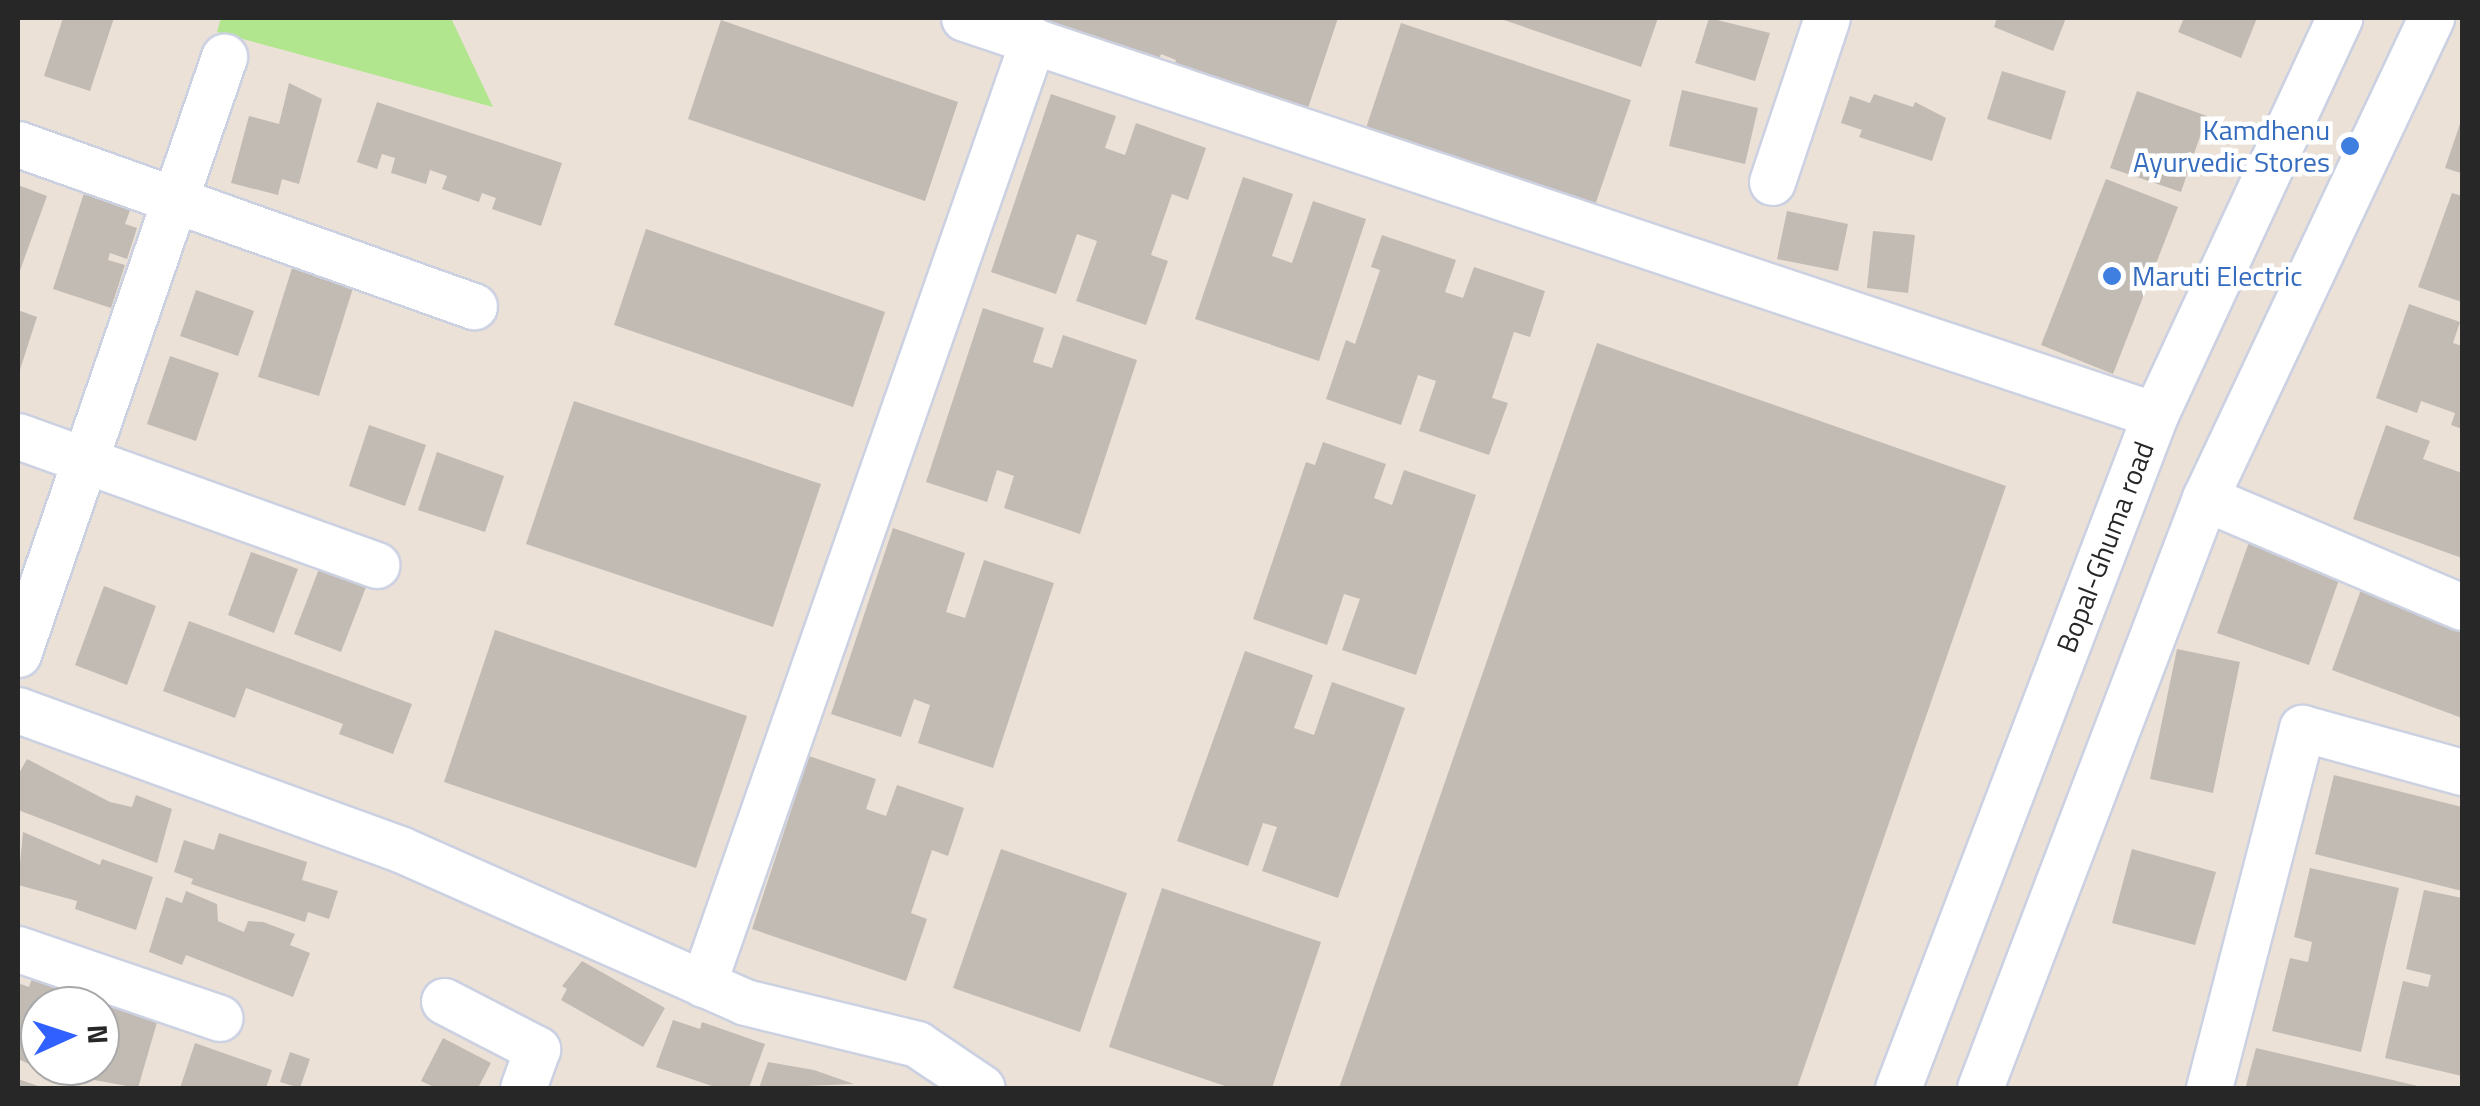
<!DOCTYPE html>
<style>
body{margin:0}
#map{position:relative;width:2480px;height:1106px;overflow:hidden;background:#ebe1d7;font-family:"Titillium Web",sans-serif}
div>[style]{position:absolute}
.green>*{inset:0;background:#b1e68f}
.building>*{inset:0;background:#c2bbb4}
.roads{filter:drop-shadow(2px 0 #ccd1e2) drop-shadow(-2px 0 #ccd1e2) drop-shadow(0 2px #ccd1e2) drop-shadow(0 -2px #ccd1e2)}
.minor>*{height:45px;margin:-22.5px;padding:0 22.5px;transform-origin:22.5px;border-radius:22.5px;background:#fff}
.dots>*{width:28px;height:28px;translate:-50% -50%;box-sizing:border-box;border:5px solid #fff;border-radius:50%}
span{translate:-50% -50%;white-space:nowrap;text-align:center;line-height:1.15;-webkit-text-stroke:9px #fff;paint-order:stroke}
.shop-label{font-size:28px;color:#366cbe}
.right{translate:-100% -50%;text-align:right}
.left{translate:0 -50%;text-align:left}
.street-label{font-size:28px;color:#272727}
.frame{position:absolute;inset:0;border:20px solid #272727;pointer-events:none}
.north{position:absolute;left:20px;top:986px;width:100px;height:100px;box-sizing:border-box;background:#fff;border:2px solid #a9a9a9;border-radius:50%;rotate:87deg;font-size:28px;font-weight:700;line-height:40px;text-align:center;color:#272727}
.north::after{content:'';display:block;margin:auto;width:35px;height:45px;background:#3060ff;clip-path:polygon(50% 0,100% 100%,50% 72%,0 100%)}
</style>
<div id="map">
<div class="green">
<div style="clip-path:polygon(221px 18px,451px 18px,493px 107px,217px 32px)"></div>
</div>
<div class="building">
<div style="clip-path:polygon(63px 18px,114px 18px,90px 91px,44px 76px)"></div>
<div style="clip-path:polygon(1032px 18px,1338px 18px,1304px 120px,1171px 75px,1176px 60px,1161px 54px,1155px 70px)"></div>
<div style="clip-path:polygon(1498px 18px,1658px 18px,1641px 67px)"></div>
<div style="clip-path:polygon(1709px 18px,1770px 33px,1755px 81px,1695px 63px)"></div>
<div style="clip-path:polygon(1997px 18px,2066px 18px,2053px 51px,1994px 27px)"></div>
<div style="clip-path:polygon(2184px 18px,2257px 18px,2241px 58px,2178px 32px)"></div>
<div style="clip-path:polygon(721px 20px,958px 102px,925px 201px,688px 119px)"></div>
<div style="clip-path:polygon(1401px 23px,1631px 100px,1593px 211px,1364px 134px)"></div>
<div style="clip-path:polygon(2002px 71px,2066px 91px,2051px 140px,1987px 119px)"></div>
<div style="clip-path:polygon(289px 83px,322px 99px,299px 184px,282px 179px,278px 195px,231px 183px,249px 116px,279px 124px)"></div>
<div style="clip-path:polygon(1682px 90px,1758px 108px,1745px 164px,1669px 146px)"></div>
<div style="clip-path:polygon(2137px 91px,2207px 116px,2181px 192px,2110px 168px)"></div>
<div style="clip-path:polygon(1051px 94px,1116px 116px,1105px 148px,1125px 155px,1136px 123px,1206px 148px,1188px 200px,1172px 194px,1151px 255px,1168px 261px,1146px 325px,1076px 301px,1097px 241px,1077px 234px,1056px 294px,991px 272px)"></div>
<div style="clip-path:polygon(1874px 94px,1913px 107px,1915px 102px,1946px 118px,1932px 161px,1859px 137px,1862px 130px,1841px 123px,1850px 96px,1870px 103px)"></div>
<div style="clip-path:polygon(377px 102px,562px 163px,541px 226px,492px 209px,496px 198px,482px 193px,479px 202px,442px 189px,447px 176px,430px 170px,426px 184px,391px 173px,395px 158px,382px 154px,377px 169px,357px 162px)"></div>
<div style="clip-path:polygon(2462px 118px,2462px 169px,2461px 173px,2445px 168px)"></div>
<div style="clip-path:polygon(1243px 177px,1293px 194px,1272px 256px,1292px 263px,1313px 201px,1366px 219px,1319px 361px,1195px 319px)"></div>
<div style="clip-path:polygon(2106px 179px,2178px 207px,2113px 374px,2041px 345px)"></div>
<div style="clip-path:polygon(18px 185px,47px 196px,18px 276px)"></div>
<div style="clip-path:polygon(84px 193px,131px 208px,125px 224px,137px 228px,127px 259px,110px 253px,108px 260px,125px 265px,111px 308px,53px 289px)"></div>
<div style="clip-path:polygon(2452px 193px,2462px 196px,2462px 302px,2418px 287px)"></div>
<div style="clip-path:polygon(1787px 211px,1848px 224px,1838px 271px,1777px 259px)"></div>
<div style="clip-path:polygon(646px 229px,885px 312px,853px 407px,614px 325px)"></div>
<div style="clip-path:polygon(1873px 231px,1915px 235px,1908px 293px,1867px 288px)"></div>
<div style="clip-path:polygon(1382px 235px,1456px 260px,1445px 292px,1463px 298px,1474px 267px,1545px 291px,1530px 337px,1514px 332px,1492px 398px,1508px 403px,1489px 455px,1419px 431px,1436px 381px,1418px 375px,1401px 425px,1326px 399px,1346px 340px,1355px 344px,1380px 270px,1371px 267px)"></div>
<div style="clip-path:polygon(292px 268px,353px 288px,319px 396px,258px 377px)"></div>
<div style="clip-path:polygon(196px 290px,254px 311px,238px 356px,180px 336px)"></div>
<div style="clip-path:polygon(2409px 304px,2460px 322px,2453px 343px,2462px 346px,2462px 429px,2451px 425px,2455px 413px,2421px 401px,2417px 413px,2376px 398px)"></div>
<div style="clip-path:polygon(983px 308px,1044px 328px,1033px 362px,1052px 368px,1063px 335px,1137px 360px,1080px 534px,1004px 508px,1014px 476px,997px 470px,987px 502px,926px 482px)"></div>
<div style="clip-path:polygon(18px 310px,37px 317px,18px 376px)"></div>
<div style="clip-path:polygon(1597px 343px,2006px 486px,1797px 1088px,1339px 1088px)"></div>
<div style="clip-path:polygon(170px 356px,219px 373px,196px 441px,147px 424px)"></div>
<div style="clip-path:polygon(574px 401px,821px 484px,773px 627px,526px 544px)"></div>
<div style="clip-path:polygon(369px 425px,426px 445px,405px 506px,349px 486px)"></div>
<div style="clip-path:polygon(2386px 425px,2430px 441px,2423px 459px,2462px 473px,2462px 558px,2353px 519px)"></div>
<div style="clip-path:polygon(1323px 442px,1386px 464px,1374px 498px,1392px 505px,1404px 470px,1476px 495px,1416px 675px,1342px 650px,1360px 599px,1344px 594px,1327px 645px,1253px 619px,1306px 462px,1315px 465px)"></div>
<div style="clip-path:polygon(437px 452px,504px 476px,485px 532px,418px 510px)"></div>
<div style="clip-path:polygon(893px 528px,965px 553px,946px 612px,965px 618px,984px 560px,1054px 583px,993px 768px,918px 743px,930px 705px,914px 699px,901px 737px,831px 714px)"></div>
<div style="clip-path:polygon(2249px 542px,2341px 574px,2309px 665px,2217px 633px)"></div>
<div style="clip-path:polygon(251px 552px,298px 569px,274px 633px,228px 615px)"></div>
<div style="clip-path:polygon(319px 569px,366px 587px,341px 652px,294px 634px)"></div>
<div style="clip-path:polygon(2363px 584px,2462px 621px,2462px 718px,2332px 670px)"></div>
<div style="clip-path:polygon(104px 586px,156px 606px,127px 685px,75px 665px)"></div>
<div style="clip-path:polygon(189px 621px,412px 704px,393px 754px,339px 734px,343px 724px,246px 688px,235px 718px,163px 691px)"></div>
<div style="clip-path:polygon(495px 630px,747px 716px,696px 868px,444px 782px)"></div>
<div style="clip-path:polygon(2177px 649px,2240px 662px,2213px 793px,2150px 779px)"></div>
<div style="clip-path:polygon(1245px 651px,1313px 675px,1294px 728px,1314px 735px,1332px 682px,1405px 708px,1338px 898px,1262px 871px,1277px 827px,1263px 823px,1248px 866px,1177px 841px)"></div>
<div style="clip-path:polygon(809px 756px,876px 779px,866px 809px,886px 816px,897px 785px,964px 808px,948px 856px,932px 850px,911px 913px,927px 919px,906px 981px,752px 929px)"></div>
<div style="clip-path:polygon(27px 759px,110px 802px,132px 807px,136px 795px,172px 809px,157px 863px,18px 810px,18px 775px)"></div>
<div style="clip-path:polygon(2334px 775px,2462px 807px,2462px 891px,2315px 854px)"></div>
<div style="clip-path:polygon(23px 832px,100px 865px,102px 859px,153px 877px,136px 930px,75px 909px,77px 901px,18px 885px)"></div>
<div style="clip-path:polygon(219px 833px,307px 862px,302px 880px,338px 891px,329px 919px,308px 912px,305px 922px,191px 884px,193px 879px,174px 872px,184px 840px,214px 850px)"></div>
<div style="clip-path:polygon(1001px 849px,1127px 893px,1080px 1032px,953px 988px)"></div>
<div style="clip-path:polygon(2132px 849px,2216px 872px,2195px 945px,2112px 923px)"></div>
<div style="clip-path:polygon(2310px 868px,2399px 888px,2361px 1052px,2272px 1031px,2290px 958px,2308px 962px,2312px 942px,2294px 937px)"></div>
<div style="clip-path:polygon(1162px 888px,1321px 942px,1272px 1088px,1231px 1088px,1109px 1047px)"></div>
<div style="clip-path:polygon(2424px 890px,2462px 898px,2462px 1076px,2385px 1058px,2403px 981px,2428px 987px,2431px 975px,2406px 969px)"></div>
<div style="clip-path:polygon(186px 891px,217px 904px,218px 921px,244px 932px,248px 921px,263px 922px,295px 934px,290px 945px,310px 953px,293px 997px,186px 955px,182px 965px,149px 952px,166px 897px,182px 903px)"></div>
<div style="clip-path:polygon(582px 961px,665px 1008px,643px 1047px,561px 1000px,567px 989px,562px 986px)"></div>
<div style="clip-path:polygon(34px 973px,60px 983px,57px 992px,64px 995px,60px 1006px,40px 1006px,36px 1067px,18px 1059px,18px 983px,29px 987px)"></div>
<div style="clip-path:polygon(107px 995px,158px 1019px,138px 1088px,83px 1078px,87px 1066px,100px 1066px)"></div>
<div style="clip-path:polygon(673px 1020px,700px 1029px,702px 1022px,765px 1044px,749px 1088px,718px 1088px,656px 1067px)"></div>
<div style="clip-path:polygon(443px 1038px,491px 1063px,478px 1088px,436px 1088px,421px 1081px)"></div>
<div style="clip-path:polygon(195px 1043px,272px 1070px,266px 1088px,180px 1088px)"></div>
<div style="clip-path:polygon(2256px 1048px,2422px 1087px,2422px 1088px,2246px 1086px)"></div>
<div style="clip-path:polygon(290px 1052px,310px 1059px,300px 1088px,280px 1082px)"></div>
<div style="clip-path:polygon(768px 1062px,814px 1070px,854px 1084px,759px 1088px)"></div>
<div style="clip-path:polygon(18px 1079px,44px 1088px,18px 1088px)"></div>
</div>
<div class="roads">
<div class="minor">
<div style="left:964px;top:18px;width:1255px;rotate:18.43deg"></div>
<div style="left:18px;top:144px;width:484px;rotate:19.6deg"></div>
<div style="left:1772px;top:182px;width:173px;rotate:-71.5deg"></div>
<div style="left:18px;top:436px;width:381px;rotate:19.8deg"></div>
<div style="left:2205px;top:498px;width:279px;rotate:23deg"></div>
<div style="left:18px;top:654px;width:632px;rotate:-70.96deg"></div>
<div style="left:18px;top:710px;width:407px;rotate:20deg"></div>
<div style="left:400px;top:849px;width:377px;rotate:23.9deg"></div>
<div style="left:745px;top:1002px;width:177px;rotate:13.7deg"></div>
<div style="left:917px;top:1044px;width:78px;rotate:34.1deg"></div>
<div style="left:18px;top:949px;width:213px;rotate:18.9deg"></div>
<div style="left:703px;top:984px;width:1000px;rotate:-70.73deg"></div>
<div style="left:444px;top:1001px;width:105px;rotate:27.3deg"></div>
<div style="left:537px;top:1049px;width:41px;rotate:109.7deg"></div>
<div style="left:1898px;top:1088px;width:720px;rotate:-69.1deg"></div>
<div style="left:2155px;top:415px;width:438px;rotate:-65.1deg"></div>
<div style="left:1980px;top:1088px;width:631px;rotate:-69.13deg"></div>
<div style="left:2205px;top:498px;width:531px;rotate:-64.79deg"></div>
<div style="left:2209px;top:1088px;width:372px;rotate:-75.5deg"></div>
<div style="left:2302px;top:728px;width:166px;rotate:15.4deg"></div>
</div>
</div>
<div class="dots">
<div style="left:2350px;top:146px;background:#3f7fe0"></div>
<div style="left:2112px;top:276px;background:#3f7fe0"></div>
</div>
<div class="shop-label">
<span class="right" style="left:2330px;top:146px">Kamdhenu<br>Ayurvedic Stores</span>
<span class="left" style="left:2132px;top:276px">Maruti Electric</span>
</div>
<div class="street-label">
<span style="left:2105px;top:547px;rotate:-69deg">Bopal-Ghuma road</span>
</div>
<div class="frame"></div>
<div class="north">N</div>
</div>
